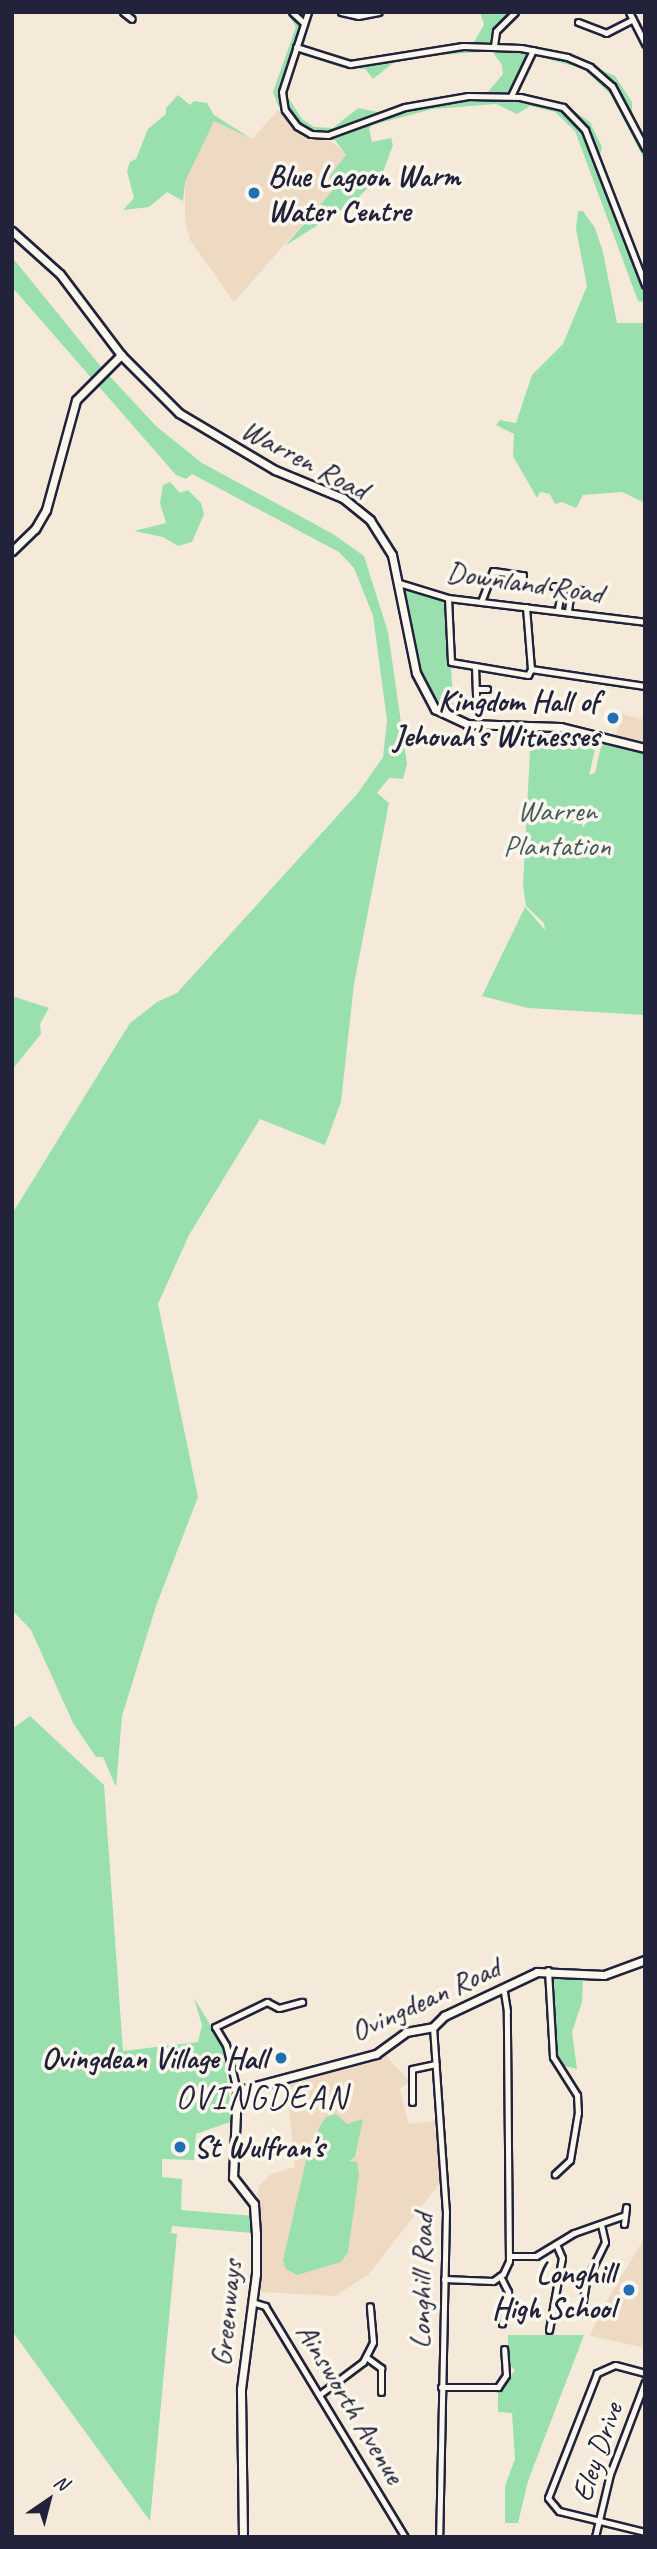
<!DOCTYPE html>
<style>
body{margin:0}
#map{position:relative;width:657px;height:2549px;overflow:hidden;background:#f5ead9;font-family:Caveat,sans-serif}
div>[style]{position:absolute}
.built>*{inset:0;background:#eedac2}
.green>*{inset:0;background:#99e0ae}
.roads{filter:drop-shadow(2px 0 #22223b) drop-shadow(-2px 0 #22223b) drop-shadow(0 2px #22223b) drop-shadow(0 -2px #22223b)}
.minor>*{height:5px;margin:-2.5px;padding:0 2.5px;transform-origin:2.5px;border-radius:2.5px;background:#fbf7ec}
.tertiary>*{height:7px;margin:-3.5px;padding:0 3.5px;transform-origin:3.5px;border-radius:3.5px;background:#fbf7ec}
.dots>*{width:19px;height:19px;translate:-50% -50%;box-sizing:border-box;border:4px solid #fbf7ec;border-radius:50%}
span{translate:-50% -50%;white-space:nowrap;text-align:center;line-height:1.15;-webkit-text-stroke:7px #fbf7ec;paint-order:stroke}
.poi-label{font-size:30px;color:#22223b;font-weight:700}
.left{translate:0 -50%;text-align:left}
.right{translate:-100% -50%;text-align:right}
.street-label{font-size:30px;color:#22223b}
.park-label{font-size:30px;color:#465b5e}
.quarter-label{font-size:33px;color:#22223b;letter-spacing:2px}
.frame{position:absolute;inset:0;border:14px solid #22223b;pointer-events:none}
.north{position:absolute;left:14px;top:2465px;width:70px;height:70px;-webkit-text-stroke:5px #fbf7ec;paint-order:stroke;rotate:35deg;font-size:19px;font-weight:700;line-height:28px;text-align:center;color:#22223b}
.north::after{content:'';display:block;margin:auto;width:24px;height:32px;background:#22223b;clip-path:polygon(50% 0,100% 100%,50% 72%,0 100%)}
</style>
<div id="map">
<div class="built">
<div style="clip-path:polygon(278px 110px,297px 132px,311px 140px,330px 140px,347px 155px,338px 184px,234px 302px,190px 240px,185px 222px,185px 182px,214px 120px,252px 139px)"></div>
<div style="clip-path:polygon(622px 714px,645px 720px,645px 743px,616px 735px)"></div>
<div style="clip-path:polygon(384px 2053px,410px 2082px,400px 2089px,409px 2124px,438px 2120px,442px 2180px,369px 2274px,335px 2296px,261px 2292px,257px 2285px,258px 2187px,271px 2174px,295px 2167px,286px 2080px)"></div>
<div style="clip-path:polygon(645px 2237px,645px 2348px,590px 2336px,600px 2312px)"></div>
</div>
<div class="green">
<div style="clip-path:polygon(evenodd,287px 12px,311px 12px,304px 45px,359px 61px,474px 42px,484px 25px,480px 12px,520px 12px,497px 33px,501px 47px,509px 43px,559px 51px,615px 76px,632px 102px,632px 114px,645px 140px,645px 161px,611px 95px,584px 69px,536px 56px,515px 89px,519px 94px,559px 101px,590px 122px,602px 147px,599px 159px,645px 278px,645px 302px,638px 301px,575px 131px,555px 112px,530px 106px,517px 114px,496px 104px,433px 109px,372px 125px,369px 129px,372px 142px,391px 138px,393px 145px,383px 172px,355px 201px,285px 246px,337px 185px,329px 177px,346px 155px,335px 140px,330px 140px,329px 133px,309px 131px,286px 106px,279px 108px,273px 92px,296px 27px,287px 12px,492px 51px,502px 65px,503px 74px,487px 93px,435px 97px,378px 112px,358px 108px,333px 128px,314px 127px,302px 119px,288px 97px,287px 84px,299px 54px,343px 68px,365px 69px,373px 79px,393px 63px,417px 57px,492px 51px)"></div>
<div style="clip-path:polygon(178px 95px,190px 105px,194px 101px,207px 103px,214px 115px,252px 139px,214px 121px,185px 182px,183px 201px,167px 192px,149px 207px,123px 210px,134px 198px,127px 171px,130px 162px,136px 159px,148px 129px,166px 114px,166px 108px)"></div>
<div style="clip-path:polygon(578px 211px,583px 211px,595px 228px,603px 252px,617px 323px,645px 323px,645px 503px,622px 492px,583px 495px,576px 508px,562px 502px,555px 504px,550px 494px,540px 492px,537px 498px,513px 456px,514px 434px,496px 425px,500px 420px,516px 423px,532px 375px,563px 344px,587px 286px,576px 229px)"></div>
<div style="clip-path:polygon(12px 257px,102px 368px,157px 427px,202px 463px,333px 534px,364px 556px,388px 632px,407px 764px,403px 779px,389px 778px,377px 793px,389px 803px,354px 984px,341px 1102px,325px 1145px,260px 1119px,189px 1235px,158px 1304px,198px 1497px,156px 1606px,122px 1716px,116px 1787px,103px 1757px,96px 1757px,73px 1723px,31px 1630px,12px 1610px,12px 1214px,130px 1023px,157px 1002px,177px 993px,358px 793px,383px 757px,387px 720px,373px 616px,354px 568px,339px 552px,228px 493px,192px 474px,186px 479px,176px 475px,12px 287px)"></div>
<div style="clip-path:polygon(170px 482px,180px 493px,188px 490px,201px 503px,204px 514px,192px 542px,178px 546px,163px 537px,134px 531px,166px 523px,160px 503px,163px 485px)"></div>
<div style="clip-path:polygon(404px 583px,447px 598px,454px 718px,438px 708px,420px 675px)"></div>
<div style="clip-path:polygon(531px 732px,597px 741px,589px 775px,595px 773px,602px 742px,645px 753px,645px 1015px,528px 1008px,482px 996px,525px 907px,545px 930px,544px 923px,526px 906px,523px 885px)"></div>
<div style="clip-path:polygon(12px 996px,49px 1008px,40px 1024px,41px 1034px,12px 1070px)"></div>
<div style="clip-path:polygon(30px 1716px,104px 1785px,123px 2051px,198px 2042px,202px 2025px,194px 1998px,222px 2044px,233px 2121px,196px 2134px,194px 2160px,162px 2159px,162px 2177px,182px 2179px,181px 2210px,254px 2216px,252px 2233px,172px 2226px,171px 2233px,177px 2234px,150px 2521px,12px 2331px,12px 1729px)"></div>
<div style="clip-path:polygon(551px 1975px,583px 1978px,582px 2002px,572px 2032px,577px 2069px,560px 2065px,555px 2053px)"></div>
<div style="clip-path:polygon(336px 2114px,347px 2124px,363px 2119px,355px 2157px,349px 2161px,357px 2162px,359px 2174px,348px 2252px,341px 2262px,297px 2275px,286px 2269px,283px 2260px,306px 2160px,320px 2126px,326px 2117px)"></div>
<div style="clip-path:polygon(508px 2335px,584px 2335px,528px 2481px,518px 2523px,505px 2523px,505px 2486px,515px 2459px,512px 2413px,498px 2412px,498px 2391px,515px 2370px,508px 2363px)"></div>
</div>
<div class="roads">
<div class="minor">
<div style="left:123px;top:12px;width:11px;rotate:38deg"></div>
<div style="left:292px;top:12px;width:16px;rotate:43deg"></div>
<div style="left:308px;top:12px;width:84px;rotate:108deg"></div>
<div style="left:282px;top:92px;width:18px;rotate:81deg"></div>
<div style="left:285px;top:110px;width:20px;rotate:53deg"></div>
<div style="left:297px;top:126px;width:16px;rotate:30deg"></div>
<div style="left:311px;top:134px;width:17px;rotate:3deg"></div>
<div style="left:328px;top:135px;width:82px;rotate:-20deg"></div>
<div style="left:405px;top:107px;width:64px;rotate:-9.9deg"></div>
<div style="left:468px;top:96px;width:52px;rotate:1.1deg"></div>
<div style="left:520px;top:97px;width:44px;rotate:13.1deg"></div>
<div style="left:563px;top:107px;width:32px;rotate:46deg"></div>
<div style="left:585px;top:130px;width:166px;rotate:68.8deg"></div>
<div style="left:341px;top:12px;width:17px;rotate:13deg"></div>
<div style="left:358px;top:16px;width:21px;rotate:-11deg"></div>
<div style="left:629px;top:12px;width:36px;rotate:63deg"></div>
<div style="left:578px;top:22px;width:30px;rotate:21deg"></div>
<div style="left:606px;top:33px;width:30px;rotate:-27deg"></div>
<div style="left:494px;top:46px;width:15px;rotate:-82deg"></div>
<div style="left:496px;top:31px;width:27px;rotate:-45deg"></div>
<div style="left:296px;top:47px;width:57px;rotate:17.5deg"></div>
<div style="left:350px;top:64px;width:114px;rotate:-9.1deg"></div>
<div style="left:463px;top:46px;width:58px;rotate:2deg"></div>
<div style="left:521px;top:48px;width:47px;rotate:11.1deg"></div>
<div style="left:567px;top:57px;width:25px;rotate:23deg"></div>
<div style="left:590px;top:67px;width:29px;rotate:41deg"></div>
<div style="left:612px;top:86px;width:70px;rotate:62deg"></div>
<div style="left:511px;top:96px;width:51px;rotate:-64.4deg"></div>
<div style="left:399px;top:583px;width:51px;rotate:17deg"></div>
<div style="left:448px;top:598px;width:198px;rotate:6.9deg"></div>
<div style="left:553px;top:586px;width:28px;rotate:8deg"></div>
<div style="left:448px;top:598px;width:64px;rotate:87.3deg"></div>
<div style="left:451px;top:662px;width:78px;rotate:9.6deg"></div>
<div style="left:528px;top:675px;width:7px;rotate:-63deg"></div>
<div style="left:481px;top:602px;width:33px;rotate:-69deg"></div>
<div style="left:493px;top:571px;width:30px;rotate:8deg"></div>
<div style="left:523px;top:575px;width:7px;rotate:98deg"></div>
<div style="left:526px;top:607px;width:62px;rotate:85.4deg"></div>
<div style="left:558px;top:609px;width:22px;rotate:-80deg"></div>
<div style="left:568px;top:611px;width:22px;rotate:-82deg"></div>
<div style="left:475px;top:666px;width:32px;rotate:88deg"></div>
<div style="left:531px;top:669px;width:115px;rotate:8.5deg"></div>
<div style="left:476px;top:689px;width:11px"></div>
<div style="left:548px;top:1970px;width:87px;rotate:86.7deg"></div>
<div style="left:553px;top:2057px;width:45px;rotate:57.7deg"></div>
<div style="left:577px;top:2095px;width:17px;rotate:87deg"></div>
<div style="left:578px;top:2112px;width:49px;rotate:99.5deg"></div>
<div style="left:570px;top:2160px;width:21px;rotate:137deg"></div>
<div style="left:433px;top:2027px;width:184px;rotate:86deg"></div>
<div style="left:446px;top:2211px;width:326px;rotate:91.2deg"></div>
<div style="left:237px;top:2091px;width:47px;rotate:-103.4deg"></div>
<div style="left:226px;top:2045px;width:21px;rotate:-121deg"></div>
<div style="left:215px;top:2027px;width:58px;rotate:-25.7deg"></div>
<div style="left:267px;top:2002px;width:13px;rotate:27deg"></div>
<div style="left:279px;top:2008px;width:24px;rotate:-15deg"></div>
<div style="left:412px;top:2102px;width:33px;rotate:-90deg"></div>
<div style="left:412px;top:2069px;width:24px;rotate:-12deg"></div>
<div style="left:624px;top:2224px;width:17px;rotate:-83deg"></div>
<div style="left:509px;top:2256px;width:27px"></div>
<div style="left:536px;top:2256px;width:44px;rotate:-31.2deg"></div>
<div style="left:574px;top:2233px;width:54px;rotate:-19.4deg"></div>
<div style="left:500px;top:2276px;width:18px;rotate:63deg"></div>
<div style="left:508px;top:2292px;width:32px;rotate:101deg"></div>
<div style="left:444px;top:2279px;width:49px;rotate:2.3deg"></div>
<div style="left:493px;top:2281px;width:12px;rotate:-35deg"></div>
<div style="left:503px;top:2274px;width:14px;rotate:-65deg"></div>
<div style="left:509px;top:2261px;width:250px;rotate:-90.5deg"></div>
<div style="left:507px;top:2011px;width:24px;rotate:-99deg"></div>
<div style="left:252px;top:2302px;width:14px;rotate:17deg"></div>
<div style="left:265px;top:2306px;width:270px;rotate:58.8deg"></div>
<div style="left:581px;top:2313px;width:32px;rotate:-81deg"></div>
<div style="left:586px;top:2281px;width:43px;rotate:-64deg"></div>
<div style="left:605px;top:2242px;width:18px;rotate:-103deg"></div>
<div style="left:549px;top:2330px;width:73px;rotate:-79.8deg"></div>
<div style="left:562px;top:2258px;width:15px;rotate:-113deg"></div>
<div style="left:366px;top:2357px;width:19px;rotate:36deg"></div>
<div style="left:381px;top:2368px;width:24px;rotate:90deg"></div>
<div style="left:645px;top:2373px;width:31px;rotate:-165deg"></div>
<div style="left:615px;top:2365px;width:20px;rotate:156deg"></div>
<div style="left:597px;top:2373px;width:134px;rotate:111.4deg"></div>
<div style="left:548px;top:2498px;width:17px;rotate:50deg"></div>
<div style="left:559px;top:2511px;width:89px;rotate:13.7deg"></div>
<div style="left:441px;top:2387px;width:57px"></div>
<div style="left:498px;top:2387px;width:14px;rotate:-56deg"></div>
<div style="left:506px;top:2375px;width:26px;rotate:-94deg"></div>
<div style="left:319px;top:2395px;width:55px;rotate:-36.9deg"></div>
<div style="left:363px;top:2362px;width:22px;rotate:-63deg"></div>
<div style="left:373px;top:2342px;width:36px;rotate:-95deg"></div>
<div style="left:595px;top:2537px;width:65px;rotate:-76.6deg"></div>
<div style="left:610px;top:2474px;width:98px;rotate:-69.2deg"></div>
</div>
<div class="tertiary">
<div style="left:12px;top:231px;width:64px;rotate:41.9deg"></div>
<div style="left:60px;top:274px;width:101px;rotate:53deg"></div>
<div style="left:121px;top:355px;width:82px;rotate:45deg"></div>
<div style="left:179px;top:413px;width:112px;rotate:30.7deg"></div>
<div style="left:275px;top:470px;width:74px;rotate:22.4deg"></div>
<div style="left:343px;top:498px;width:35px;rotate:39deg"></div>
<div style="left:370px;top:520px;width:41px;rotate:57.8deg"></div>
<div style="left:392px;top:555px;width:120px;rotate:78.5deg"></div>
<div style="left:416px;top:673px;width:41px;rotate:62.2deg"></div>
<div style="left:435px;top:709px;width:35px;rotate:25deg"></div>
<div style="left:467px;top:724px;width:93px;rotate:1.8deg"></div>
<div style="left:560px;top:727px;width:88px;rotate:13.9deg"></div>
<div style="left:12px;top:551px;width:32px;rotate:-44deg"></div>
<div style="left:35px;top:529px;width:22px;rotate:-60deg"></div>
<div style="left:46px;top:510px;width:114px;rotate:-74.7deg"></div>
<div style="left:76px;top:400px;width:64px;rotate:-45deg"></div>
<div style="left:243px;top:2537px;width:148px;rotate:-90.8deg"></div>
<div style="left:241px;top:2389px;width:116px;rotate:-82.6deg"></div>
<div style="left:256px;top:2274px;width:40px;rotate:-90deg"></div>
<div style="left:256px;top:2234px;width:30px;rotate:-94deg"></div>
<div style="left:254px;top:2204px;width:34px;rotate:-128deg"></div>
<div style="left:233px;top:2177px;width:86px;rotate:-87.3deg"></div>
<div style="left:237px;top:2091px;width:144px;rotate:-14.9deg"></div>
<div style="left:376px;top:2054px;width:37px;rotate:-36deg"></div>
<div style="left:406px;top:2032px;width:27px;rotate:-10deg"></div>
<div style="left:433px;top:2027px;width:16px;rotate:-45deg"></div>
<div style="left:444px;top:2016px;width:103px;rotate:-25.3deg"></div>
<div style="left:537px;top:1972px;width:67px;rotate:2.6deg"></div>
<div style="left:604px;top:1975px;width:44px;rotate:-20.1deg"></div>
</div>
</div>
<div class="dots">
<div style="left:254px;top:193px;background:#1f6fb2"></div>
<div style="left:613px;top:718px;background:#1f6fb2"></div>
<div style="left:281px;top:2058px;background:#1f6fb2"></div>
<div style="left:180px;top:2147px;background:#1f6fb2"></div>
<div style="left:629px;top:2290px;background:#1f6fb2"></div>
</div>
<div class="poi-label">
<span class="left" style="left:268px;top:193px">Blue Lagoon Warm<br>Water Centre</span>
<span class="right" style="left:599px;top:718px">Kingdom Hall of<br>Jehovah's Witnesses</span>
<span class="right" style="left:267px;top:2058px">Ovingdean Village Hall</span>
<span class="left" style="left:194px;top:2147px">St Wulfran's</span>
<span class="right" style="left:615px;top:2290px">Longhill<br>High School</span>
</div>
<div class="street-label">
<span style="left:305px;top:459px;rotate:28deg">Warren Road</span>
<span style="left:525px;top:582px;rotate:8deg">Downland Road</span>
<span style="left:425px;top:1999px;rotate:-25deg">Ovingdean Road</span>
<span style="left:421px;top:2281px;rotate:-89deg">Longhill Road</span>
<span style="left:226px;top:2313px;rotate:-84deg">Greenways</span>
<span style="left:351px;top:2403px;rotate:59deg">Ainsworth Avenue</span>
<span style="left:597px;top:2452px;rotate:-71deg">Eley Drive</span>
</div>
<div class="park-label">
<span style="left:557px;top:827px">Warren<br>Plantation</span>
</div>
<div class="quarter-label">
<span style="left:262px;top:2098px">OVINGDEAN</span>
</div>
<div class="frame"></div>
<div class="north">N</div>
</div>
